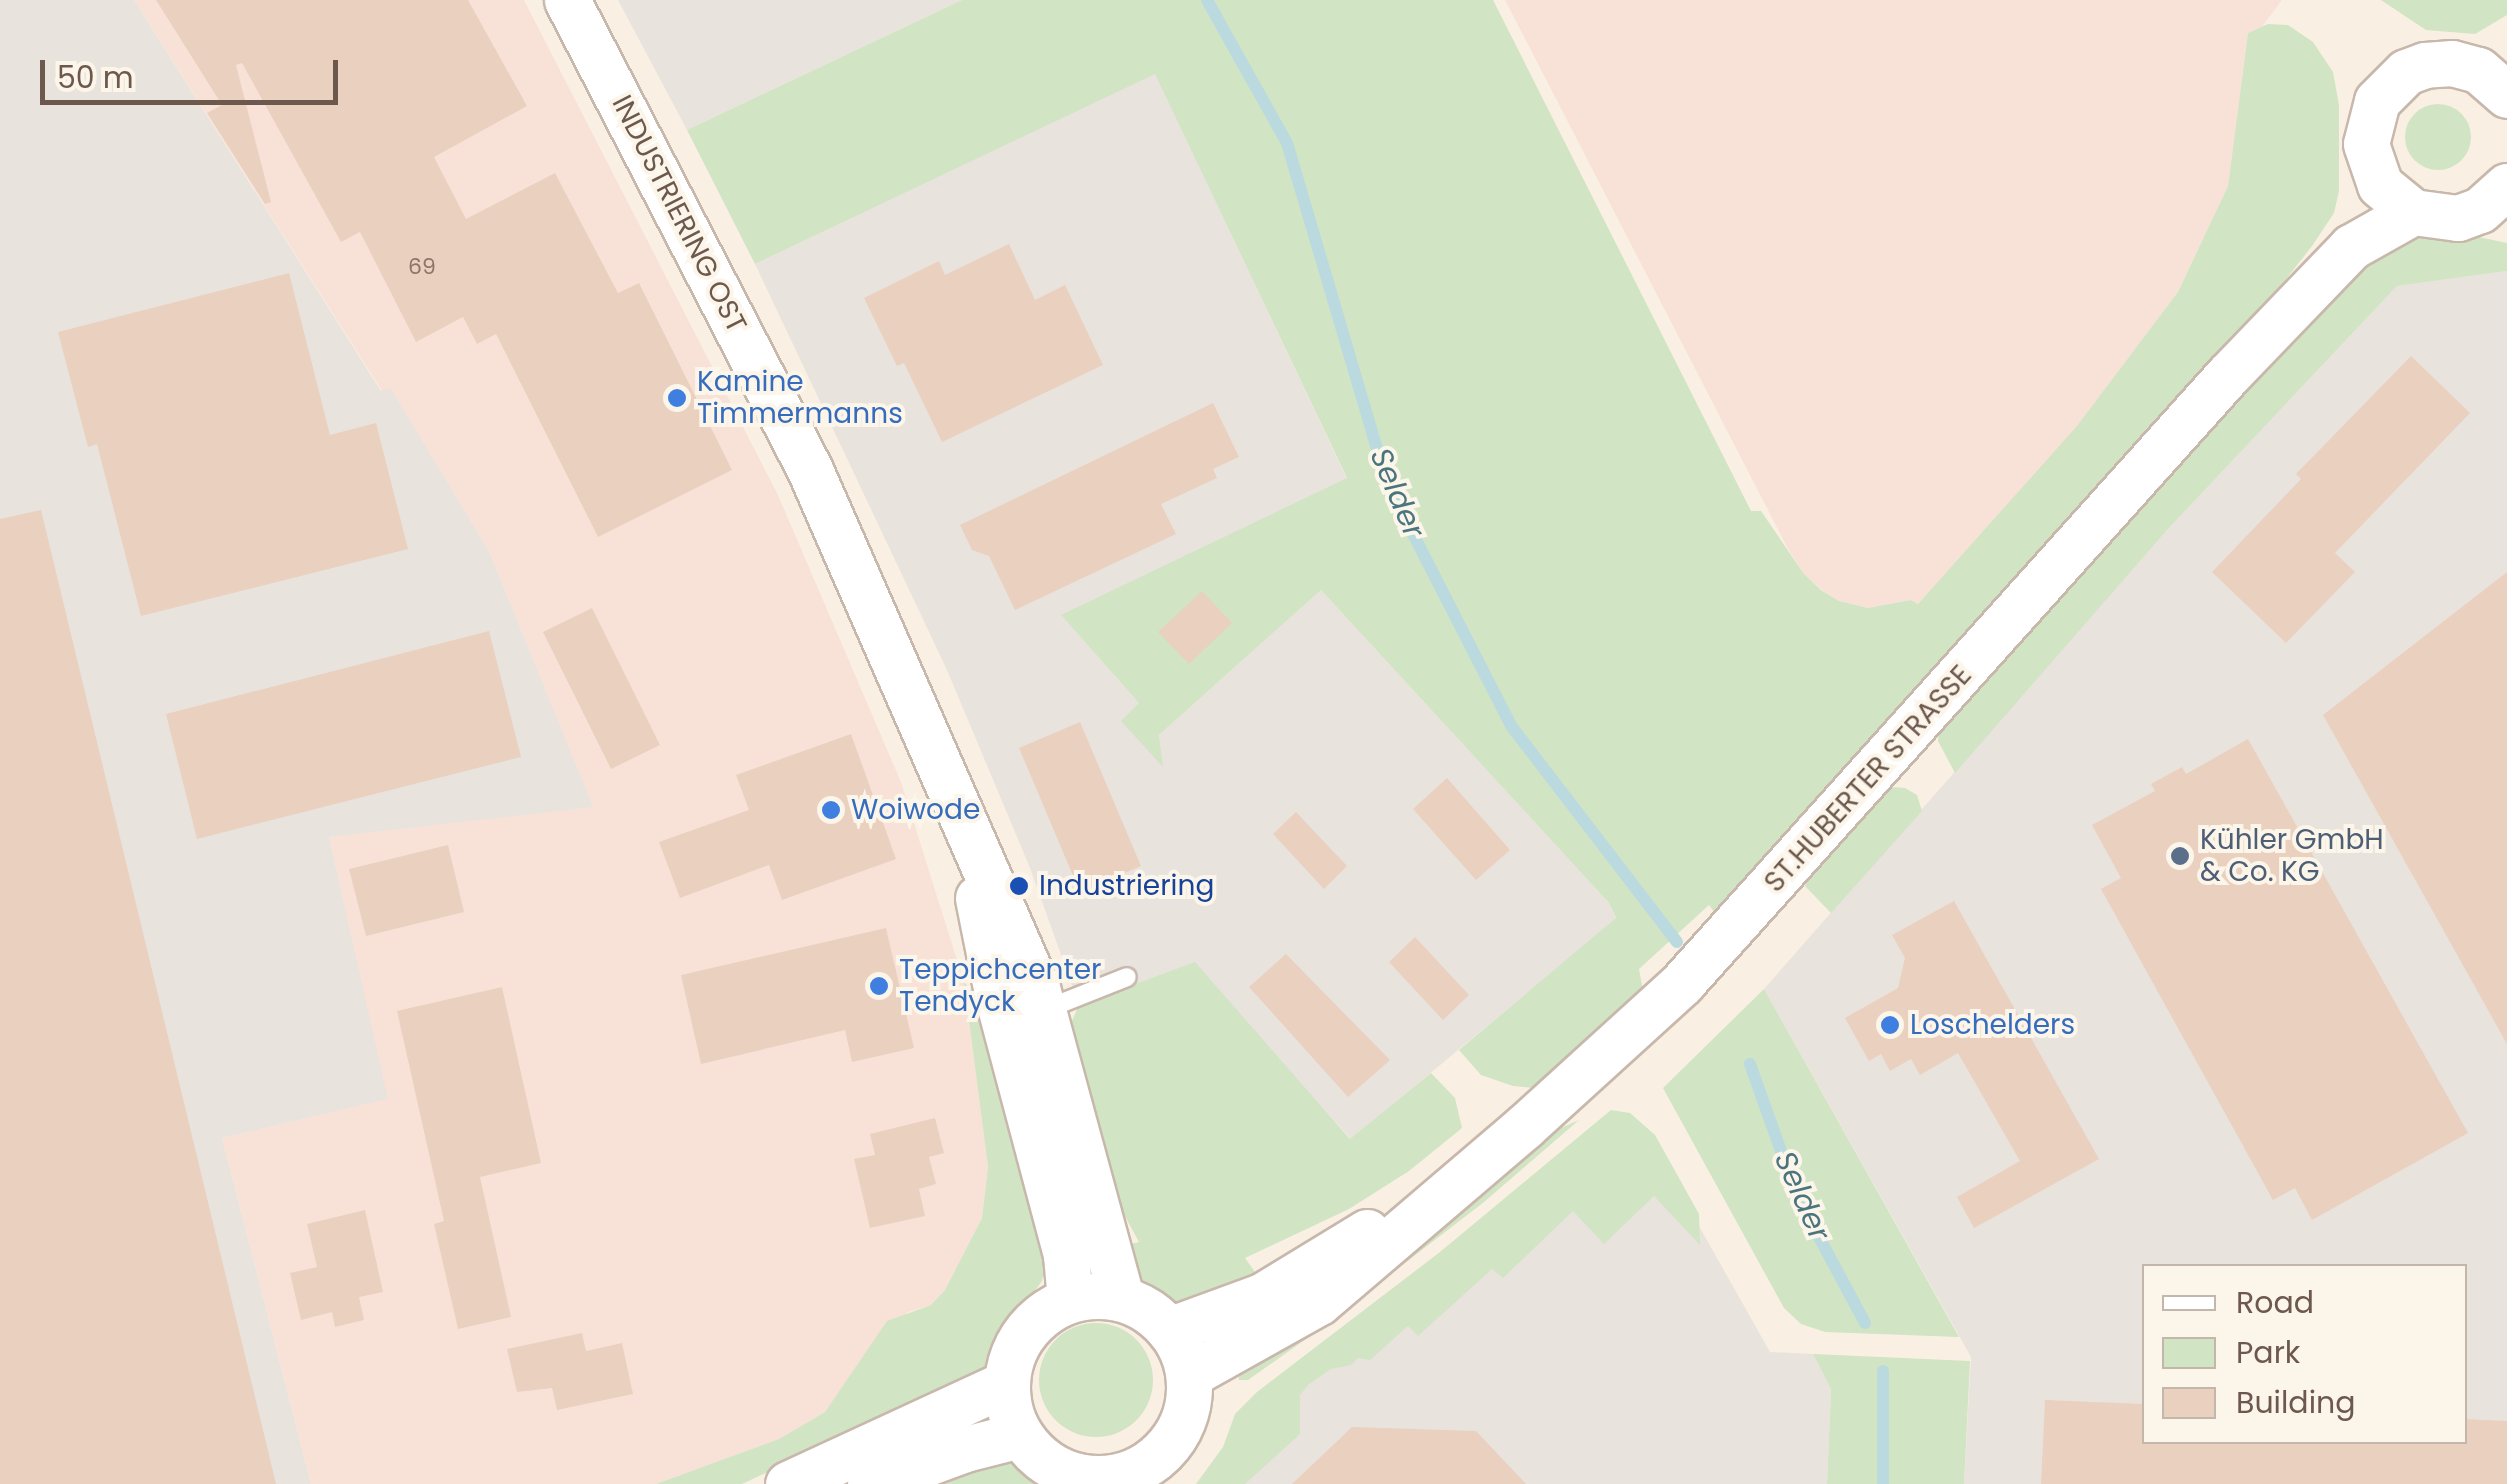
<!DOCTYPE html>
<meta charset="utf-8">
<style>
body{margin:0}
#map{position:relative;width:2507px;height:1484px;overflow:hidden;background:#f9f0e3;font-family:Poppins,sans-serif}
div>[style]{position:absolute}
.commercial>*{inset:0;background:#f8e2d8}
.industrial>*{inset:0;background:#e9e3dd}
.green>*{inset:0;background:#d1e4c4}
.round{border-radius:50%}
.stream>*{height:12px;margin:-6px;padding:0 6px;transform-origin:6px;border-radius:6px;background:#bbdadf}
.building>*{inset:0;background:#ead0bf}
.roads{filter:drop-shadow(2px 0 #c8b8ac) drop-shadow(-2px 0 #c8b8ac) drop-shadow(0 2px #c8b8ac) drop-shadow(0 -2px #c8b8ac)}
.service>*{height:18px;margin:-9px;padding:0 9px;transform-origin:9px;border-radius:9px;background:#fff}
.tertiary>*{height:45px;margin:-22.5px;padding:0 22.5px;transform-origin:22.5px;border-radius:22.5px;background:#fff}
.tertiary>.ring{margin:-22.5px;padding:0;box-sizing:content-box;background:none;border:45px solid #fff;border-radius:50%}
.dots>*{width:28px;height:28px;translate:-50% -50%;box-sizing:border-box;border:5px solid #fcf5e9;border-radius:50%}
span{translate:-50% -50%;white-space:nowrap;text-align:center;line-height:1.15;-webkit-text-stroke:8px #fcf5e9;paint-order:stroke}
.number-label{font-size:22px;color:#8c766a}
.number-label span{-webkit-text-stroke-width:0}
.street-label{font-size:28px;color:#6d584d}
.shop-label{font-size:28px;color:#366cbe}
.left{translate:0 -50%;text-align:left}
.service-label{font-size:28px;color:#4e5e75}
.transit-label{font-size:28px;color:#164399}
.water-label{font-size:30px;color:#4a757e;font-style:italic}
.legend{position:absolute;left:2142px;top:1264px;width:325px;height:180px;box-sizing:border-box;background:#fcf5e9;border:2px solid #c3b6ab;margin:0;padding:12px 18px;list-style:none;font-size:30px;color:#6d584d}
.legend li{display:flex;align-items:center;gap:20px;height:50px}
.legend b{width:50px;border:2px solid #c3b6ab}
.scale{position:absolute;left:40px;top:60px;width:298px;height:45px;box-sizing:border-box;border:5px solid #6d584d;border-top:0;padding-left:12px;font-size:30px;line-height:35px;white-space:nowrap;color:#6d584d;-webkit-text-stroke:8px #fcf5e9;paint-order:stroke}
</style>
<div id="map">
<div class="commercial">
<div style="clip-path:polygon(134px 0,524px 0,778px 495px,901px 782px,964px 982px,988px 1167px,982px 1218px,945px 1290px,931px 1305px,908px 1312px,825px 1412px,779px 1439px,656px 1484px,311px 1484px,222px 1138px,387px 1099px,329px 837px,592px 806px,489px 551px,391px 390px,382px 391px)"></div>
<div style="clip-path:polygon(1505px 0,2282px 0,2261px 28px,2248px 33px,2228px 186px,2178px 292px,2078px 426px,1918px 604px,1911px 600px,1868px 608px,1839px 601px,1822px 590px,1804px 574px,1788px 549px)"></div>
</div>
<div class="industrial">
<div style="clip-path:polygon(0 0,134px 0,381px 391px,391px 389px,489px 551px,593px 807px,329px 837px,388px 1099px,222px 1138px,311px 1484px,0 1484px)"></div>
<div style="clip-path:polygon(618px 0,962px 0,687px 130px)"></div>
<div style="clip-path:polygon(1155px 73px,1347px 479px,1062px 616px,1140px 704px,1162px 765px,1159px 735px,1321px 590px,1609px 903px,1616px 919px,1351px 1139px,1196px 968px,1079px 1005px,1030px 868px,947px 670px,755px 264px)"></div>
<div style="clip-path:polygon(evenodd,2507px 271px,2507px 1484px,1964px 1484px,1971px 1357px,1764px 989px,2168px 529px,2397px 286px,2507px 271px,2144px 1266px,2464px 1266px,2464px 1442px,2144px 1442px,2144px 1266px)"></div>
<div style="clip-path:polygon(1650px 1139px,1770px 1352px,1813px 1354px,1831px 1388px,1827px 1484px,1203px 1484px,1295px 1388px)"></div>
</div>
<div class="green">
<div style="clip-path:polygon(962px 0,1493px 0,1751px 511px,1761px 511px,1804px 574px,1821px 590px,1839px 601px,1868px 608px,1911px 600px,1918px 604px,2077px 426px,2178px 292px,2228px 186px,2248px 33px,2268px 24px,2288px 25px,2313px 42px,2333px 72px,2339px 105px,2339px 191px,2334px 213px,2312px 246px,2251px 324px,1717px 916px,1709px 905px,1639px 969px,1644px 996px,1543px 1089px,1513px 1086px,1481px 1075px,1459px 1050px,1616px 918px,1609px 903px,1321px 590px,1159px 735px,1163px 767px,1121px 721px,1139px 703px,1061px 615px,1347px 478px,1155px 74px,755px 264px,687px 130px)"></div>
<div style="clip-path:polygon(2381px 0,2507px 0,2507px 15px,2475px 34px,2426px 30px)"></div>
<div class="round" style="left:2405px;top:104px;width:66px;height:66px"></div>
<div style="clip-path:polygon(2469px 235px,2507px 243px,2507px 271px,2397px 286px,2168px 529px,1955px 773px,1938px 741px,1939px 728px,2358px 257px,2405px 236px)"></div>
<div style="clip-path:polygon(1891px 787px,1905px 788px,1917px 795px,1922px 811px,1831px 913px,1805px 886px,1812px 871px)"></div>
<div style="clip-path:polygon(1195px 962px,1350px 1139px,1431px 1073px,1455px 1098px,1462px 1128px,1409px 1171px,1349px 1209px,1245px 1258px,1262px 1282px,1212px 1301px,1172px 1303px,1136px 1282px,1122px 1246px,1139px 1242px,1121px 1209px,1070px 1025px,1079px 1005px)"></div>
<div style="clip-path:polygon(964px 982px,988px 1011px,1046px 1265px,1042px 1281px,1005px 1332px,992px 1367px,742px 1484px,656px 1484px,779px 1439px,825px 1412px,887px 1321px,931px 1305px,945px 1290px,982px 1218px,988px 1167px)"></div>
<div style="clip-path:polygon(1764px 989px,1959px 1337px,1825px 1332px,1801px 1324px,1784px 1308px,1663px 1088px)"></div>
<div style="clip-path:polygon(1611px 1110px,1630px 1113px,1655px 1135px,1699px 1214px,1700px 1245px,1654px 1196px,1604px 1244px,1573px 1211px,1503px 1278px,1492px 1269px,1418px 1336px,1408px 1326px,1370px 1360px,1358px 1358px,1351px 1365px,1331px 1369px,1309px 1384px,1300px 1395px,1300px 1434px,1245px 1484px,1196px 1484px,1223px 1447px,1235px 1414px,1257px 1392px,1440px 1252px)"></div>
<div style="clip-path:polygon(1579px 1120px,1484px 1202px,1313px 1334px,1248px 1380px,1239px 1380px,1238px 1365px,1450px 1218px,1561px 1128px)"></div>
<div class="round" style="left:1039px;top:1323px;width:114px;height:114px"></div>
<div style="clip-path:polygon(1813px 1354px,1970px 1361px,1964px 1484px,1827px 1484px,1831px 1389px)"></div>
<div style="clip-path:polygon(1020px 1458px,1062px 1484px,906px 1484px)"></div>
</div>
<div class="stream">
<div style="left:1207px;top:0;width:164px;rotate:60.8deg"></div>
<div style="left:1287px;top:143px;width:354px;rotate:73.6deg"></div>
<div style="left:1387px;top:483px;width:274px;rotate:62.9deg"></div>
<div style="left:1512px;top:727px;width:271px;rotate:52.5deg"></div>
<div style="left:1750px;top:1064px;width:140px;rotate:70.4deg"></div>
<div style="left:1797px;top:1196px;width:144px;rotate:61.8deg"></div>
<div style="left:1883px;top:1484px;width:113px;rotate:-90deg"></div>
</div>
<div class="building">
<div style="clip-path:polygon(156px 0,468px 0,527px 106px,434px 157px,466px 219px,555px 173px,618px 293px,639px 283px,732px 470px,598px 537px,496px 334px,477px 344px,463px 317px,416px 342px,360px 232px,341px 242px,242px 63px,236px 65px,271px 202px,265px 204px,207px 113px,222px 105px)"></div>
<div style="clip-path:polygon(1009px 244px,1035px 300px,1065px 285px,1103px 365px,942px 442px,904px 363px,897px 366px,864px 298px,939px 261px,945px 275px)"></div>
<div style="clip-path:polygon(289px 273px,330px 435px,376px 423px,408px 549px,141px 616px,97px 444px,88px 447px,58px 332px)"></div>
<div style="clip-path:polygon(2411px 356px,2470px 413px,2335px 553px,2355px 572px,2286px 643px,2212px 572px,2301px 479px,2296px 474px)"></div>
<div style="clip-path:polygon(1213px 403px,1239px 457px,1213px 469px,1217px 478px,1161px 504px,1176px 534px,1015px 610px,989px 556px,972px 550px,960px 525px)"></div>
<div style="clip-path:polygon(41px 510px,276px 1484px,0 1484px,0 519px)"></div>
<div style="clip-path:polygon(2507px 572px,2507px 1044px,2323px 715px)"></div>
<div style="clip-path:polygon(1202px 591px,1232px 623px,1189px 664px,1158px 632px)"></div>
<div style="clip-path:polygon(592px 608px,660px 745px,611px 769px,543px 632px)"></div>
<div style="clip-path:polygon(489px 631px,521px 757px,197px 839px,166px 714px)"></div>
<div style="clip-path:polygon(1080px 722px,1141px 866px,1080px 892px,1019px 748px)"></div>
<div style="clip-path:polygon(851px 734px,896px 859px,782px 900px,769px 865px,680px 898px,659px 842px,749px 810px,736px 775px)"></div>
<div style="clip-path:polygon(2248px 739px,2468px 1133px,2312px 1220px,2295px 1188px,2273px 1200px,2101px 889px,2121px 878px,2092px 825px,2155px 791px,2151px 784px,2182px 767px,2186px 774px)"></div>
<div style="clip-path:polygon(1447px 778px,1510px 850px,1476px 880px,1413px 809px)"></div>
<div style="clip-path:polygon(1296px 812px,1347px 866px,1324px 889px,1273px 834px)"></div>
<div style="clip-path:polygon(448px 845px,464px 912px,366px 936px,349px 869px)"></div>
<div style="clip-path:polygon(1954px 901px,2099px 1159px,1974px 1228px,1957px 1197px,2020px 1161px,1958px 1053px,1920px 1075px,1911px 1059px,1890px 1071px,1881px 1054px,1869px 1061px,1845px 1018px,1898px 988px,1905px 958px,1892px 935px)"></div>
<div style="clip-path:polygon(886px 928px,914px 1048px,852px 1062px,845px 1030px,701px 1064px,681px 975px)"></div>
<div style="clip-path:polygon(1415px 937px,1469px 995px,1443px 1020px,1389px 962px)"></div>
<div style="clip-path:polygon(1286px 954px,1390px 1060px,1348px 1097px,1249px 987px)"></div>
<div style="clip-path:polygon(502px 987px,541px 1163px,480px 1177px,511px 1317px,458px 1329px,434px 1224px,444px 1221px,397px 1011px)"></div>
<div style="clip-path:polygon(935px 1118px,944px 1153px,929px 1157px,936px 1184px,919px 1189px,925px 1216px,870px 1228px,854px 1159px,875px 1155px,870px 1134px)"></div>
<div style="clip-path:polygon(365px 1210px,383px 1292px,359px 1297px,364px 1320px,335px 1327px,332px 1312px,301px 1320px,290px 1273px,317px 1267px,307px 1224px)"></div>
<div style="clip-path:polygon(582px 1333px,586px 1351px,622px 1343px,633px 1394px,557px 1410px,552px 1388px,517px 1392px,507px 1349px)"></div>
<div style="clip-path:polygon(2045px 1400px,2144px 1404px,2144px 1442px,2464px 1442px,2464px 1419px,2507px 1421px,2507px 1484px,2041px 1484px)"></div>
<div style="clip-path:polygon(1352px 1427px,1476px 1431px,1526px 1484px,1292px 1484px)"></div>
</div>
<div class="roads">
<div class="service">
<div style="left:1044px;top:1010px;width:89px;rotate:-21.7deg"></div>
</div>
<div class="tertiary">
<div style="left:567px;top:0;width:529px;rotate:62.66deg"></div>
<div style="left:810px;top:470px;width:566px;rotate:66.34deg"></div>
<div style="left:1037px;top:988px;width:321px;rotate:74.8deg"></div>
<div style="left:2507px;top:95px;width:38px;rotate:-139deg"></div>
<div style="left:2478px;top:70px;width:27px;rotate:-165deg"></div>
<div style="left:2452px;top:63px;width:27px;rotate:176deg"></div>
<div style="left:2425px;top:65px;width:20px;rotate:160deg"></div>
<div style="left:2406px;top:72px;width:41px;rotate:135deg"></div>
<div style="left:2377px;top:101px;width:44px;rotate:104.3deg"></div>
<div style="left:2366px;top:144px;width:43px;rotate:71.1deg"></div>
<div style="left:2380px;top:185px;width:43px;rotate:39.3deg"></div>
<div style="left:2413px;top:212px;width:45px;rotate:7.6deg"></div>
<div style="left:2458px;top:218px;width:23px;rotate:-20deg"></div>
<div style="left:2480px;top:210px;width:36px;rotate:-42deg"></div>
<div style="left:978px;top:898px;width:107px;rotate:78.7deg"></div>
<div style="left:999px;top:1003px;width:261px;rotate:75.1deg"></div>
<div style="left:1066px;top:1255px;width:45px;rotate:84.9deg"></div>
<div class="ring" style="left:1007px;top:1296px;width:137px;height:137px"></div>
<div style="left:1169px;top:1330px;width:99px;rotate:-20.1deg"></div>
<div style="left:1262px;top:1296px;width:123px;rotate:-31.4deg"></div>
<div style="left:1189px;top:1375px;width:149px;rotate:-29.3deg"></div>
<div style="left:1319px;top:1302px;width:270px;rotate:-40.5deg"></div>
<div style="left:1524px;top:1127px;width:214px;rotate:-42.3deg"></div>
<div style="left:1682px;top:983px;width:817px;rotate:-48.08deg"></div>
<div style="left:2228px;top:375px;width:178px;rotate:-46.1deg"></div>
<div style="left:2351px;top:247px;width:71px;rotate:-29.4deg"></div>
<div style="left:788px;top:1484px;width:241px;rotate:-24.8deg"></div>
<div style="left:870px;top:1484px;width:101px;rotate:-20.2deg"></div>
<div style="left:965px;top:1449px;width:57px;rotate:-14.3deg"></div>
</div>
</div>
<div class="dots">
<div style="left:677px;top:398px;background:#3f7fe0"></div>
<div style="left:831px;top:810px;background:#3f7fe0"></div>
<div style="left:2180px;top:856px;background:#5c6f8a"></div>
<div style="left:1019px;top:886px;background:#1a4fb4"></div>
<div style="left:879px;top:986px;background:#3f7fe0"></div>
<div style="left:1890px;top:1025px;background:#3f7fe0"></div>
</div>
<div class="number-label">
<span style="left:422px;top:267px">69</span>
</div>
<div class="street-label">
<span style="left:679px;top:214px;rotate:63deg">INDUSTRIERING OST</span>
<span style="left:1868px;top:779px;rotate:-48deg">ST.HUBERTER STRASSE</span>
</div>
<div class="shop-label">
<span class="left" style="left:697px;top:398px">Kamine<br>Timmermanns</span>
<span class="left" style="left:851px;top:810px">Woiwode</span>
<span class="left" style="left:899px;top:986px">Teppichcenter<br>Tendyck</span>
<span class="left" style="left:1910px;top:1025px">Loschelders</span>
</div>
<div class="service-label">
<span class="left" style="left:2200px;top:856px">Kühler GmbH<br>&amp; Co. KG</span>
</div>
<div class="transit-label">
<span class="left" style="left:1039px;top:886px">Industriering</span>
</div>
<div class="water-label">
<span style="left:1397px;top:493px;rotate:67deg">Selder</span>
<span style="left:1802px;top:1196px;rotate:66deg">Selder</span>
</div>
<ul class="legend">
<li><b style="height:12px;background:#fff"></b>Road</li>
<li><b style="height:28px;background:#d1e4c4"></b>Park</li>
<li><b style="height:28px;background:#ead0bf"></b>Building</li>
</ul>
<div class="scale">50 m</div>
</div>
